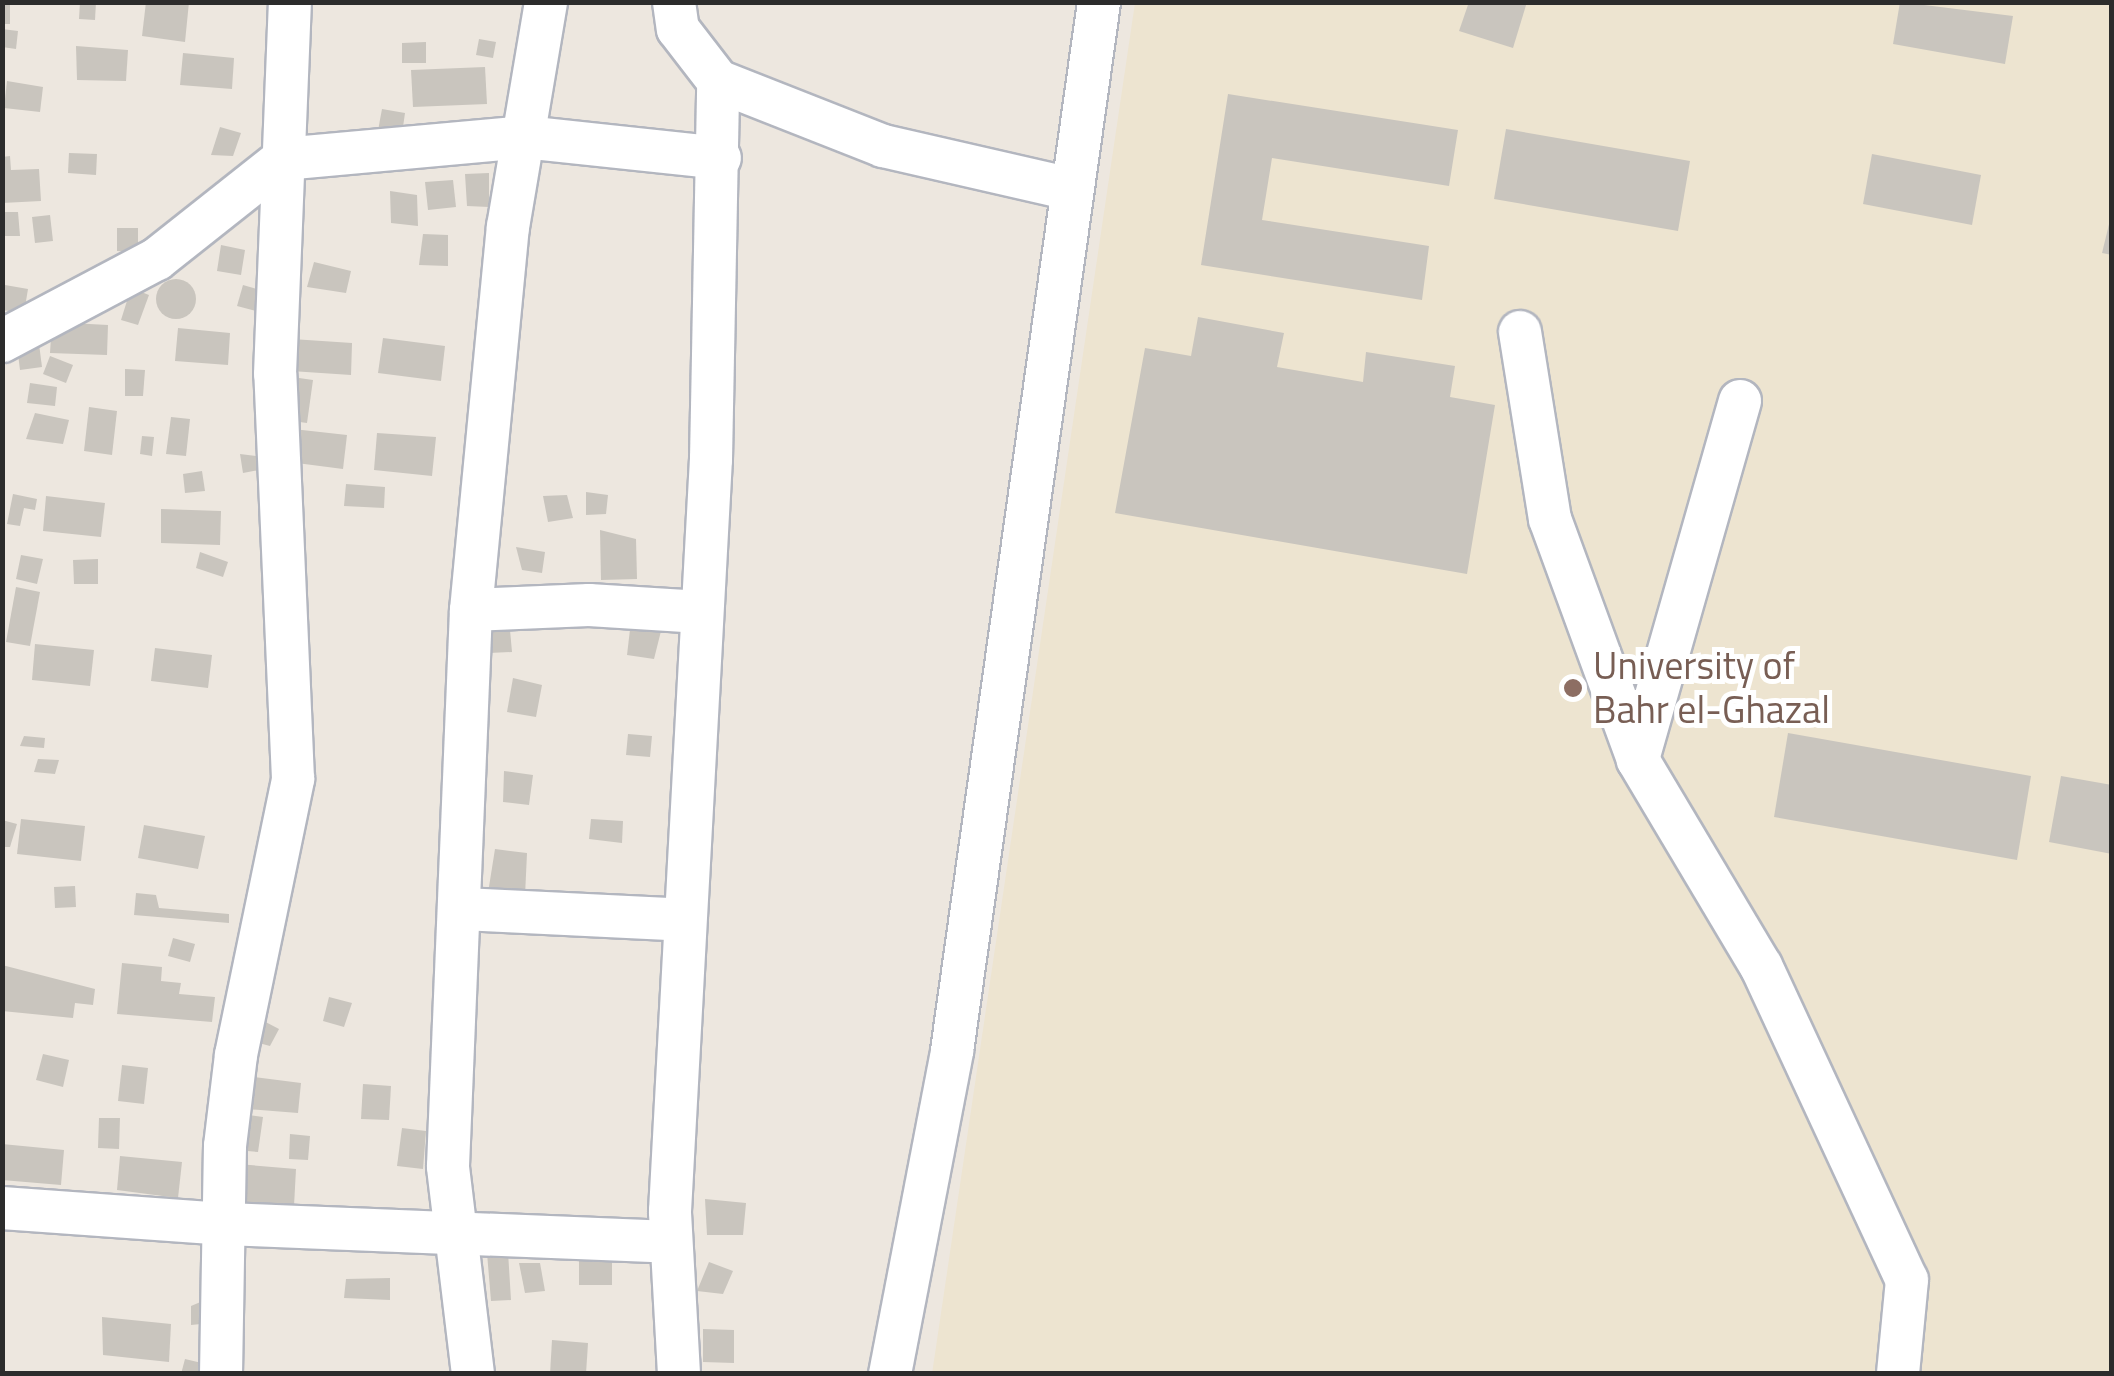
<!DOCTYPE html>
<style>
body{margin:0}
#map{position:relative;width:2114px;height:1376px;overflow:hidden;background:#ede7df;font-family:"Titillium Web",sans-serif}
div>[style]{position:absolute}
.education>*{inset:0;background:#ede4d0}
.building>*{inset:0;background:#c9c5be}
.round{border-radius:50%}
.roads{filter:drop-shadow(2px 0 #b3b6bf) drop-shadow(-2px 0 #b3b6bf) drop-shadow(0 2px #b3b6bf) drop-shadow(0 -2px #b3b6bf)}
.minor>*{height:42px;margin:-21px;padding:0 21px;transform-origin:21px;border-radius:21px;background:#fff}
.dots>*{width:28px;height:28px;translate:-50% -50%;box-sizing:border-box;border:5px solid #fff;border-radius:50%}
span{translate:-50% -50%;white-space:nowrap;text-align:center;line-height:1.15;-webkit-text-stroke:10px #fff;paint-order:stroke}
.education-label{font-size:38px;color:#785e54}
.left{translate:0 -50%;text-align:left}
.frame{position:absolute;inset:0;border:5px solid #2c2c2c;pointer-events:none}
</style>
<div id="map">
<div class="education">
<div style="clip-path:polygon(1135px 3px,2111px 3px,2111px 1373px,932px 1374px)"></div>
</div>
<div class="building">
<div style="clip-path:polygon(2px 2px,10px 2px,10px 24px,2px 24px)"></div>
<div style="clip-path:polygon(80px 2px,96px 2px,95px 20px,79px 19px)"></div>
<div style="clip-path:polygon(146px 2px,189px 2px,185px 42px,142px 36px)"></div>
<div style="clip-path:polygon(1469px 2px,1527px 2px,1513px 48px,1459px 31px)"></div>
<div style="clip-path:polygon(1900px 2px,2013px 16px,2005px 64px,1893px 44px)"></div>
<div style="clip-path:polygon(2px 29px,18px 31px,16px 49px,2px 47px)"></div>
<div style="clip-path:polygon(479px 39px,496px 42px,493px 58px,476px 55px)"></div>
<div style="clip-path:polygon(426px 42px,426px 63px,402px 63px,402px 43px)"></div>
<div style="clip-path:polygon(76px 46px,128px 50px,126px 81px,77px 80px)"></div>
<div style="clip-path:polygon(183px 53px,234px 58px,232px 89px,180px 85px)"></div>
<div style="clip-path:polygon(485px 67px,487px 104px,413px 107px,411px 70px)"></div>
<div style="clip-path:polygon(7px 81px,43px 87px,40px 112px,4px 108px)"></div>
<div style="clip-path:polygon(1228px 94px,1458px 130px,1449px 186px,1272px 158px,1262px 220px,1429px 246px,1422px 300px,1201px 265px)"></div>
<div style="clip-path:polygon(382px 109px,405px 113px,401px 141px,377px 136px)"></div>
<div style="clip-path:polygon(220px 127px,241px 133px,233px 156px,211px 155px)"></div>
<div style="clip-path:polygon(1506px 129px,1690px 161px,1678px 231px,1494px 199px)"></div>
<div style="clip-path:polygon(69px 153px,97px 154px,96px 175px,68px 173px)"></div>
<div style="clip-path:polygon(1872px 154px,1981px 175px,1972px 225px,1863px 204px)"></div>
<div style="clip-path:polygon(10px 156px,11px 170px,39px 169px,41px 201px,2px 203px,2px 157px)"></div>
<div style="clip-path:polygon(489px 173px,489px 207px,467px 206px,465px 174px)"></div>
<div style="clip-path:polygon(453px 180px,456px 207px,428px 210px,425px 182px)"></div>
<div style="clip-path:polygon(390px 191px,417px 195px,418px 226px,391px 223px)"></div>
<div style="clip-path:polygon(2px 212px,18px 212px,20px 236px,2px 236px)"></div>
<div style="clip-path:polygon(2112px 212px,2112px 255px,2102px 253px)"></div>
<div style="clip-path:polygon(50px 215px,53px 241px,35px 243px,32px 217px)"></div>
<div style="clip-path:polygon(117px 228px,138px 228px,138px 252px,117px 251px)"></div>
<div style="clip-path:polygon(423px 234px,448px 235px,448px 266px,419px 265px)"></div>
<div style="clip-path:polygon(221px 245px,245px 250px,241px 275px,217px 271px)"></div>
<div style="clip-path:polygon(314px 262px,351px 271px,346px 293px,307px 287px)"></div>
<div class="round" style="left:156px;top:279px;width:40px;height:40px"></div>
<div style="clip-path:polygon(5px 285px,28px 289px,24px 313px,2px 310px)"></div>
<div style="clip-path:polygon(243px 285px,268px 292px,263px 313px,237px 306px)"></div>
<div style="clip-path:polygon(131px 288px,149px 295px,138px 325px,121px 320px)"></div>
<div style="clip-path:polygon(1198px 317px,1284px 333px,1277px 367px,1363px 382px,1366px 352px,1455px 366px,1450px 397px,1495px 405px,1467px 574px,1115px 513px,1145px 348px,1191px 356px)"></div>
<div style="clip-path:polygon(52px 322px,108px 325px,107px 355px,50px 353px)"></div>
<div style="clip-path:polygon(178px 328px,230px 333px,228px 365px,175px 361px)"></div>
<div style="clip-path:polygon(383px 338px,445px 346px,441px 381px,378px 373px)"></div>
<div style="clip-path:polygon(292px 339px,352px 343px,351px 375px,291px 371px)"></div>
<div style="clip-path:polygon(39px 344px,42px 367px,20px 370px,17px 346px)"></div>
<div style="clip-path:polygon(50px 356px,73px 365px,66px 383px,43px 374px)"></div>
<div style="clip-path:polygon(125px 369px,145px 370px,143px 396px,125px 396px)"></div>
<div style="clip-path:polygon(292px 377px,313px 380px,307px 423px,285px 420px)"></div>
<div style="clip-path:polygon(30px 383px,57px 387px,55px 406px,27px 403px)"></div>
<div style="clip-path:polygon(89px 407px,117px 411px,112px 455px,84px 451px)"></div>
<div style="clip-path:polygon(35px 413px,69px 420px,63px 444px,26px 439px)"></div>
<div style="clip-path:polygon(171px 417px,190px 419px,186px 456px,166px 454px)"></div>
<div style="clip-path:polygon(293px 429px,347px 435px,343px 469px,289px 462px)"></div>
<div style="clip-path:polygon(377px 433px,436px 437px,432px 476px,374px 470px)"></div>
<div style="clip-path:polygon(142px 436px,154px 437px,152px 456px,140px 454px)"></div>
<div style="clip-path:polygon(240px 454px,256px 456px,259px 470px,243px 473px)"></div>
<div style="clip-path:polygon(202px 471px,205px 491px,185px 493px,183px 474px)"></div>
<div style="clip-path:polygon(346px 484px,385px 487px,384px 508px,344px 506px)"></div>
<div style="clip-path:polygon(586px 492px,608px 495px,606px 514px,586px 515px)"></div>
<div style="clip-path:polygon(13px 494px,37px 499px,35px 510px,24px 508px,20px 526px,7px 524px)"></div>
<div style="clip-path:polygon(567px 495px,573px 518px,548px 522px,543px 496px)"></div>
<div style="clip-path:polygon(46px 496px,105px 503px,101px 537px,43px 531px)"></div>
<div style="clip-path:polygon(161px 509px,221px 511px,220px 545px,161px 543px)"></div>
<div style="clip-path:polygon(600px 530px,636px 539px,637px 579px,601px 580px)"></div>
<div style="clip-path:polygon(516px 547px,545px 552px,542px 573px,522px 570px)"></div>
<div style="clip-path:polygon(200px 552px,228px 562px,223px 577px,196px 568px)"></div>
<div style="clip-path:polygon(21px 555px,43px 559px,37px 584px,16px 579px)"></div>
<div style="clip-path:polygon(98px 559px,98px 584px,74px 584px,73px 560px)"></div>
<div style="clip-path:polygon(16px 587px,40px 592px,30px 646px,6px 642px)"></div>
<div style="clip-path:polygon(631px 621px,662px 627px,654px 659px,627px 655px)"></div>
<div style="clip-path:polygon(510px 630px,512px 652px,489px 653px,488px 632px)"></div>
<div style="clip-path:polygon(35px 644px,94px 650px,90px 686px,32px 680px)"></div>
<div style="clip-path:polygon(155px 648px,212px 655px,208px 688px,151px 681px)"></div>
<div style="clip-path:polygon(513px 678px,542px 685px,536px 717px,507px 712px)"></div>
<div style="clip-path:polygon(1788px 733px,2031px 776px,2017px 860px,1774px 817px)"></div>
<div style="clip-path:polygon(628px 734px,652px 736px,650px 757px,626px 755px)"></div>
<div style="clip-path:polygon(24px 736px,45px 738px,44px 748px,20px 746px)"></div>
<div style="clip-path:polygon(38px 759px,59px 760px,55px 774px,34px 772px)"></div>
<div style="clip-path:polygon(504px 771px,533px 775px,529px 805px,503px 802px)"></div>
<div style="clip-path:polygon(2061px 776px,2112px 785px,2112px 854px,2049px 842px)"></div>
<div style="clip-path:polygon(21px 819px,85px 826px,81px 861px,17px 854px)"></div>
<div style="clip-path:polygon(591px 819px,623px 821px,622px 843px,589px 839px)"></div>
<div style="clip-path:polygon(2px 820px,17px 824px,10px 847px,2px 847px)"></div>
<div style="clip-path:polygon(144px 825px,205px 836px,198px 869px,138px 858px)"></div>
<div style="clip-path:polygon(495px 849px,527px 853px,525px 896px,488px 893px)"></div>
<div style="clip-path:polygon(75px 886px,76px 907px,55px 908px,54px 887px)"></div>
<div style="clip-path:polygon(136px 893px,156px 895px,159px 908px,229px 914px,229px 923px,134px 915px)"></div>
<div style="clip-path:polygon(173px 938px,195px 944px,190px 962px,168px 956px)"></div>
<div style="clip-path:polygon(122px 963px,162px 967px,161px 981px,181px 983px,179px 994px,215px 997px,212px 1022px,117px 1014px)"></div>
<div style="clip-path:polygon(2px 965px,95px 989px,93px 1005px,75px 1003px,73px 1018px,2px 1011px)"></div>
<div style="clip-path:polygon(329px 997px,352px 1003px,344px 1027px,323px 1021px)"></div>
<div style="clip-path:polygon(256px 1017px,279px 1029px,270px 1046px,248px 1040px)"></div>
<div style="clip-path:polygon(43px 1054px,69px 1060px,63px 1087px,36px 1080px)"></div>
<div style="clip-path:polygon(122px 1065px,148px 1068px,144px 1104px,118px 1101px)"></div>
<div style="clip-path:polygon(246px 1076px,301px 1083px,298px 1113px,246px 1109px)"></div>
<div style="clip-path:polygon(363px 1084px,391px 1086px,389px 1120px,361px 1119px)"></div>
<div style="clip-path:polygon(241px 1114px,263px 1117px,258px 1152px,236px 1150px)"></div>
<div style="clip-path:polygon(99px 1118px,120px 1118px,119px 1149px,98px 1148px)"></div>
<div style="clip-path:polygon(402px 1128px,426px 1131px,423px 1169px,397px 1166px)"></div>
<div style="clip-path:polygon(290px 1134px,310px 1136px,308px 1160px,289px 1159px)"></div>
<div style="clip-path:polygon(2px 1144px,64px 1150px,61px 1185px,2px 1180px)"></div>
<div style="clip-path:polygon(120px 1156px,182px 1162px,178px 1198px,117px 1190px)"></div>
<div style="clip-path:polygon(238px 1164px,296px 1169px,294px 1206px,240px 1205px)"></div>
<div style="clip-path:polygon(705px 1199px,746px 1203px,743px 1235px,707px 1235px)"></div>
<div style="clip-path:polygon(579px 1250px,612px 1251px,612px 1285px,579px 1285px)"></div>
<div style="clip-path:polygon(508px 1252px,511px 1300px,491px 1301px,487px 1253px)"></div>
<div style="clip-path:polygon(709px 1262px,733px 1271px,723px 1294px,697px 1291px)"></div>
<div style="clip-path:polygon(519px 1263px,540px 1263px,545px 1291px,525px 1293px)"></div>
<div style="clip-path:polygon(390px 1278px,390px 1300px,344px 1298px,346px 1279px)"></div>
<div style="clip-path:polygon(210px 1298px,211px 1323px,191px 1325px,191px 1306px)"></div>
<div style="clip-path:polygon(102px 1317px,171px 1324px,169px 1362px,103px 1355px)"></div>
<div style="clip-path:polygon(703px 1329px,734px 1330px,734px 1363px,703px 1362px)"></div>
<div style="clip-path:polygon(552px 1340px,588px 1343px,586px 1374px,550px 1374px)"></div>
<div style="clip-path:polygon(185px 1359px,206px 1364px,203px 1374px,181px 1374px)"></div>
</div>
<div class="roads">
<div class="minor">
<div style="left:674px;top:2px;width:27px;rotate:82deg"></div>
<div style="left:678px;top:29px;width:66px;rotate:52.4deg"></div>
<div style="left:718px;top:81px;width:177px;rotate:21.5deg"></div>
<div style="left:883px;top:146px;width:193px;rotate:12.9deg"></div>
<div style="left:1520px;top:332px;width:189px;rotate:80.9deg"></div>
<div style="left:1550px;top:519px;width:257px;rotate:69.9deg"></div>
<div style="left:2px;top:341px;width:175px;rotate:-27.9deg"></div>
<div style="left:157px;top:259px;width:161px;rotate:-38.4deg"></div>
<div style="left:283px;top:159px;width:242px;rotate:-5.2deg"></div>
<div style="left:524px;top:137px;width:197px;rotate:6.1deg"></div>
<div style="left:1740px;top:401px;width:373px;rotate:105.9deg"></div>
<div style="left:1638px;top:760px;width:240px;rotate:59.2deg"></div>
<div style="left:1761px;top:966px;width:346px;rotate:65.1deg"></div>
<div style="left:1907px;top:1280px;width:94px;rotate:95.5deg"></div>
<div style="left:471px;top:610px;width:118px;rotate:-2.4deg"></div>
<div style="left:589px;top:605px;width:112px;rotate:3.6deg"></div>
<div style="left:463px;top:909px;width:221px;rotate:2.8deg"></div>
<div style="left:2px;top:1208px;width:225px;rotate:4.1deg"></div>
<div style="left:226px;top:1224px;width:445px;rotate:2.3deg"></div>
<div style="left:221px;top:1374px;width:228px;rotate:-89deg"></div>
<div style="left:225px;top:1146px;width:92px;rotate:-83.1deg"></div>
<div style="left:236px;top:1055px;width:282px;rotate:-78.3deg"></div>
<div style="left:293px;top:779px;width:405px;rotate:-92.5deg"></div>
<div style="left:275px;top:374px;width:372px;rotate:-87.7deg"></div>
<div style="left:473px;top:1374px;width:209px;rotate:-96.9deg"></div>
<div style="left:448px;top:1166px;width:556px;rotate:-87.63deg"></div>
<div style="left:471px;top:610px;width:385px;rotate:-84.5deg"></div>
<div style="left:508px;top:227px;width:228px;rotate:-80.4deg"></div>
<div style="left:679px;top:1374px;width:163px;rotate:-93.2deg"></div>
<div style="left:670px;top:1211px;width:753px;rotate:-86.88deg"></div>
<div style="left:711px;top:459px;width:378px;rotate:-88.9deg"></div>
<div style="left:890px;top:1374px;width:329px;rotate:-79.1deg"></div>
<div style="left:952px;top:1051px;width:1059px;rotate:-82.02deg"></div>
</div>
</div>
<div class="dots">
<div style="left:1573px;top:688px;background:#8d6e63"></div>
</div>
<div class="education-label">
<span class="left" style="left:1593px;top:688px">University of<br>Bahr el-Ghazal</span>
</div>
<div class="frame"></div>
</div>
